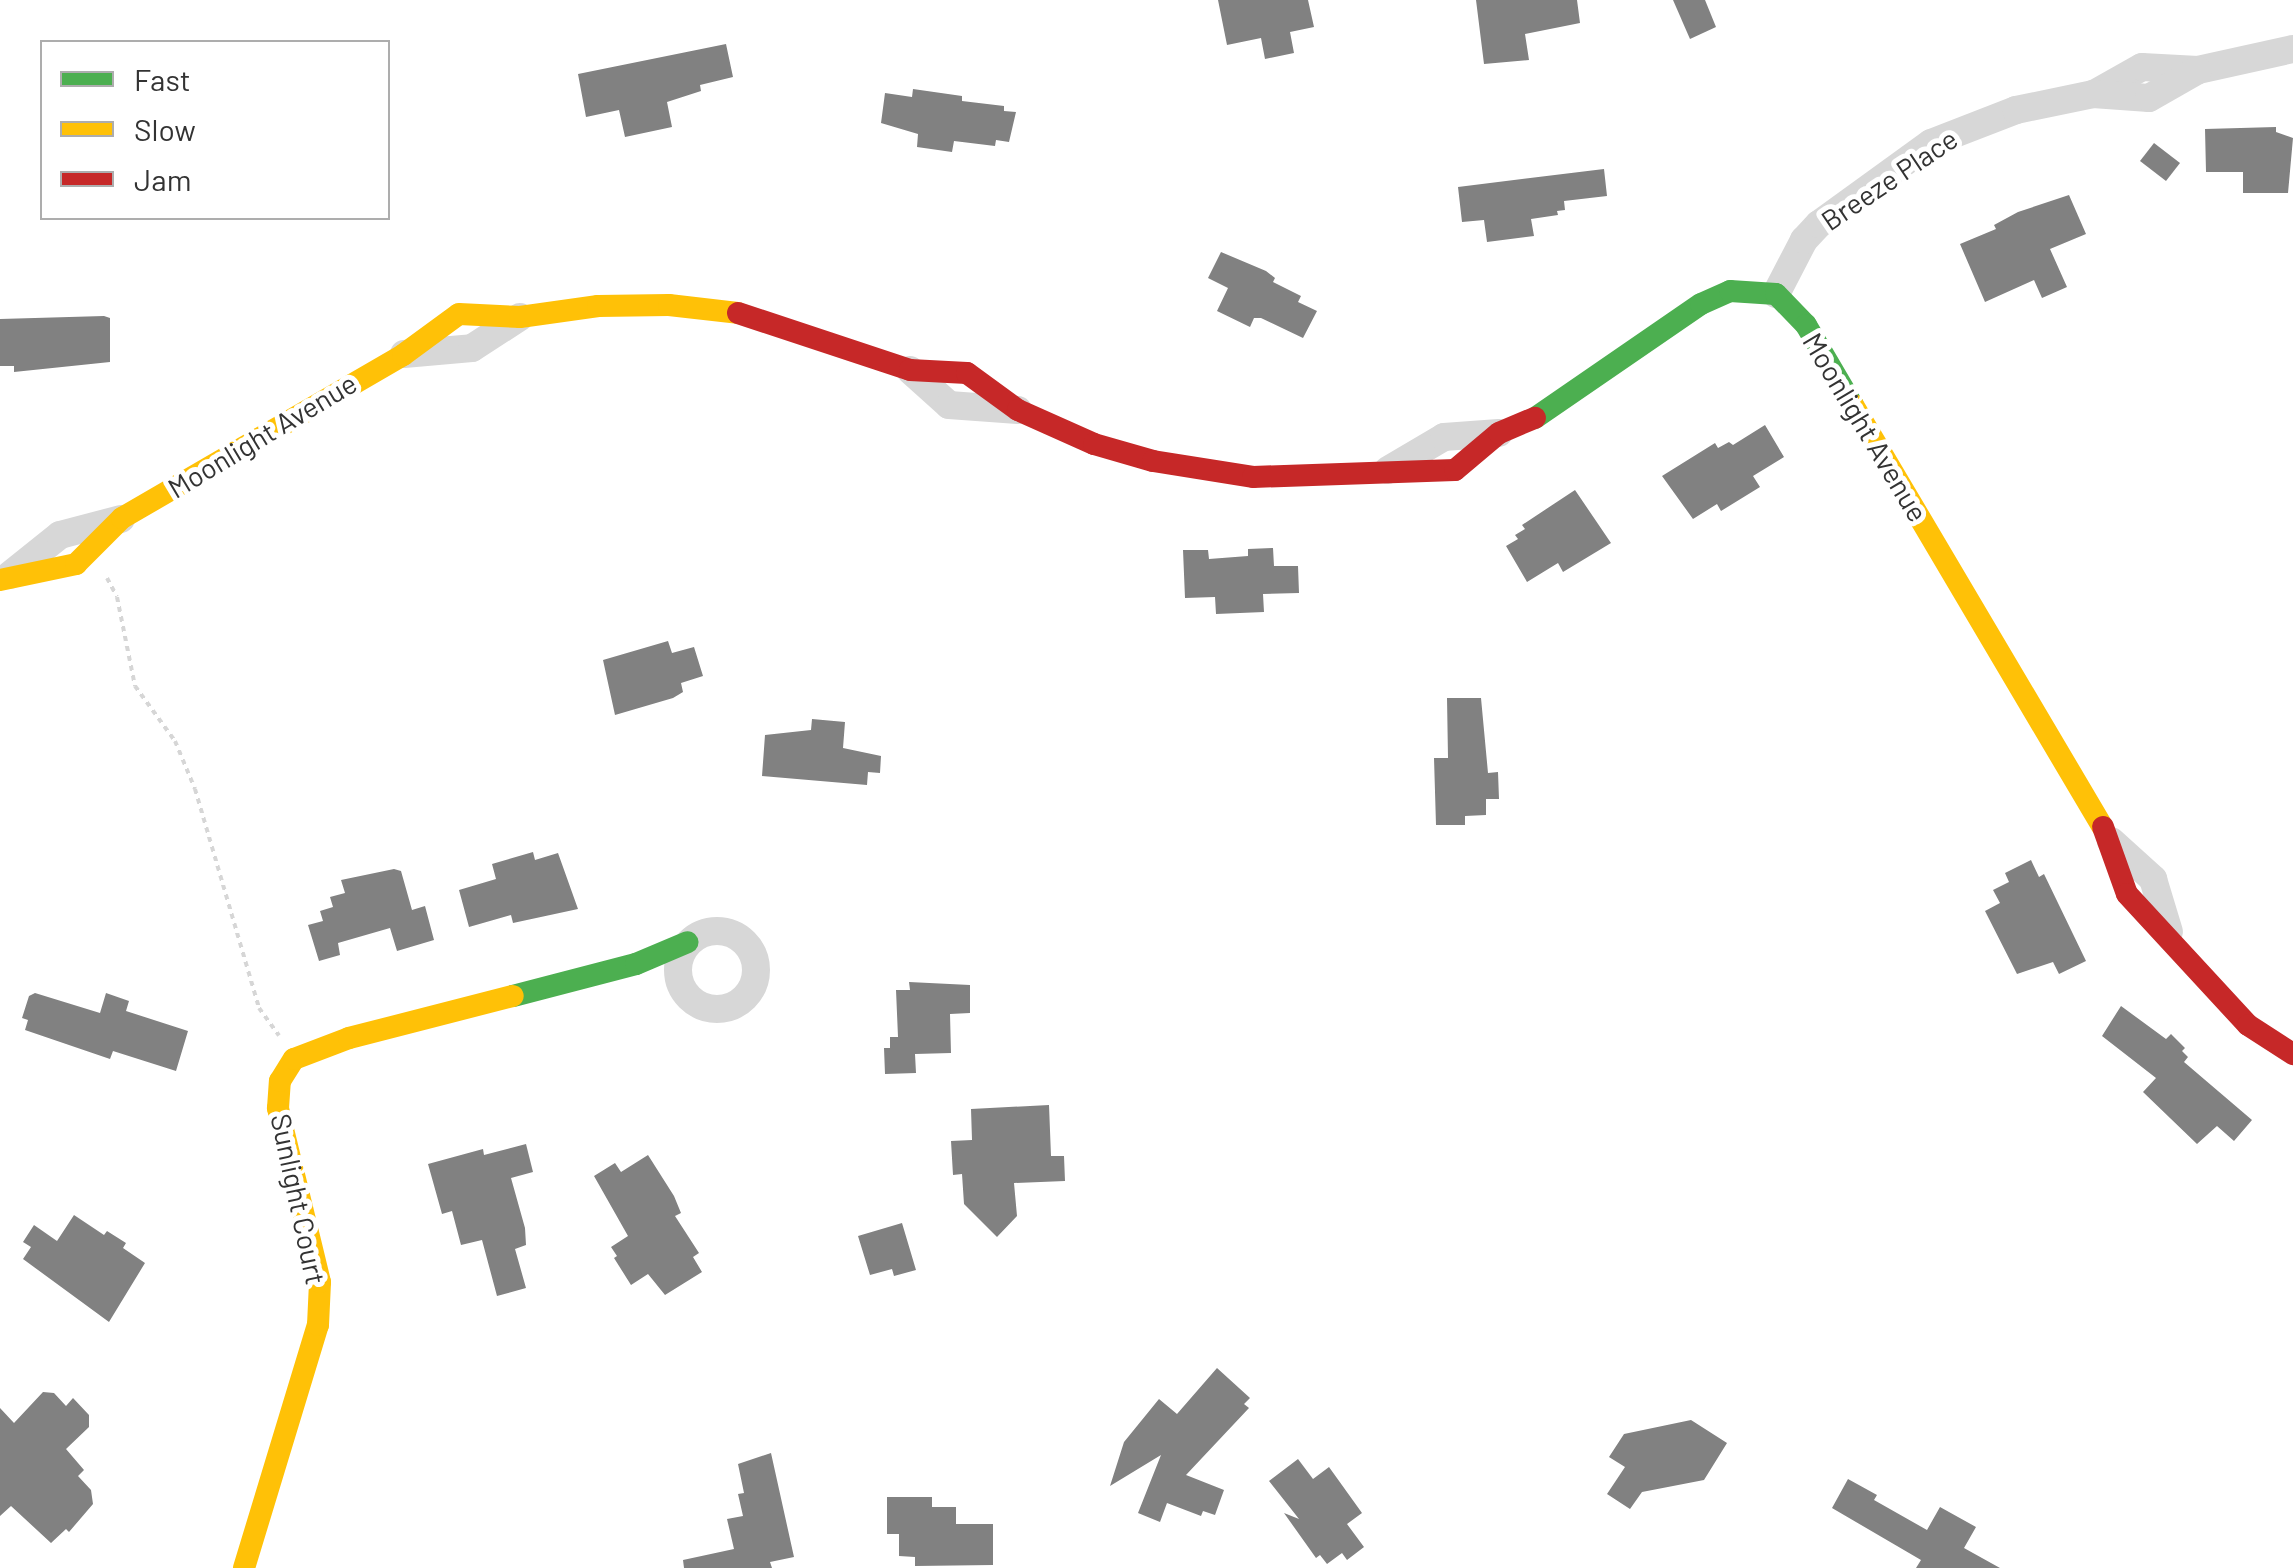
<!DOCTYPE html>
<style>
body{margin:0}
#map{position:relative;width:2293px;height:1568px;overflow:hidden;background:#fff;font-family:Barlow,sans-serif}
div>[style]{position:absolute}
.building>*{inset:0;background:#818181}
.path>*{height:4px;margin-top:-2px;transform-origin:0;background:repeating-linear-gradient(90deg,#d6d6d6 0 5px,transparent 0 10px)}
.street>*{height:28px;margin:-14px;padding:0 14px;transform-origin:14px;border-radius:14px;background:#d7d7d7}
.street>.ring{margin:-14px;padding:0;box-sizing:content-box;background:none;border:28px solid #d7d7d7;border-radius:50%}
.fast>*{height:22px;margin:-11px;padding:0 11px;transform-origin:11px;border-radius:11px;background:#4caf50}
.slow>*{height:22px;margin:-11px;padding:0 11px;transform-origin:11px;border-radius:11px;background:#ffc107}
.jam>*{height:22px;margin:-11px;padding:0 11px;transform-origin:11px;border-radius:11px;background:#c62828}
span{translate:-50% -50%;white-space:nowrap;text-align:center;line-height:1.15;-webkit-text-stroke:10px #fff;paint-order:stroke}
.street-label{font-size:28px;color:#333}
.legend{position:absolute;left:40px;top:40px;width:350px;height:180px;box-sizing:border-box;background:#fff;border:2px solid #adadad;margin:0;padding:12px 18px;list-style:none;font-size:30px;color:#333}
.legend li{display:flex;align-items:center;gap:20px;height:50px}
.legend b{width:50px;border:2px solid #adadad}
</style>
<div id="map">
<div class="building">
<div style="clip-path:polygon(1218px 0,1308px 0,1314px 27px,1290px 32px,1294px 53px,1265px 59px,1261px 38px,1227px 45px)"></div>
<div style="clip-path:polygon(1476px 0,1577px 0,1580px 23px,1525px 34px,1529px 60px,1484px 64px)"></div>
<div style="clip-path:polygon(1673px 0,1705px 0,1716px 27px,1690px 39px)"></div>
<div style="clip-path:polygon(726px 44px,733px 77px,700px 85px,701px 91px,667px 102px,672px 127px,625px 137px,619px 110px,586px 117px,578px 74px)"></div>
<div style="clip-path:polygon(913px 89px,962px 96px,962px 101px,1004px 106px,1004px 111px,1016px 112px,1009px 142px,996px 140px,995px 146px,954px 141px,952px 152px,917px 147px,918px 134px,881px 123px,885px 93px,912px 97px)"></div>
<div style="clip-path:polygon(2276px 127px,2276px 132px,2293px 138px,2288px 193px,2243px 193px,2243px 172px,2206px 172px,2205px 129px)"></div>
<div style="clip-path:polygon(2154px 143px,2180px 163px,2166px 181px,2140px 161px)"></div>
<div style="clip-path:polygon(1604px 169px,1607px 196px,1564px 201px,1565px 210px,1557px 211px,1558px 215px,1531px 219px,1534px 236px,1487px 242px,1484px 220px,1462px 222px,1458px 187px)"></div>
<div style="clip-path:polygon(2069px 195px,2086px 234px,2050px 249px,2067px 287px,2042px 298px,2034px 280px,1985px 302px,1960px 244px,1996px 229px,1994px 225px,2018px 212px)"></div>
<div style="clip-path:polygon(1221px 252px,1266px 271px,1275px 278px,1273px 282px,1301px 296px,1298px 302px,1317px 311px,1303px 338px,1261px 318px,1254px 318px,1250px 327px,1217px 311px,1228px 288px,1208px 278px)"></div>
<div style="clip-path:polygon(104px 316px,110px 318px,110px 362px,14px 372px,14px 366px,0 366px,0 319px)"></div>
<div style="clip-path:polygon(1765px 425px,1784px 457px,1753px 476px,1760px 487px,1721px 511px,1717px 504px,1693px 519px,1662px 476px,1715px 443px,1718px 448px,1729px 442px,1733px 445px)"></div>
<div style="clip-path:polygon(1575px 490px,1611px 543px,1563px 572px,1558px 563px,1527px 582px,1506px 546px,1518px 539px,1515px 535px,1525px 529px,1522px 525px)"></div>
<div style="clip-path:polygon(1273px 548px,1274px 566px,1298px 566px,1299px 593px,1263px 594px,1264px 612px,1216px 614px,1215px 597px,1185px 598px,1183px 550px,1208px 550px,1209px 559px,1248px 556px,1248px 549px)"></div>
<div style="clip-path:polygon(668px 641px,672px 653px,694px 647px,703px 676px,681px 683px,683px 692px,673px 698px,615px 715px,603px 660px)"></div>
<div style="clip-path:polygon(1447px 698px,1481px 698px,1488px 773px,1498px 772px,1499px 799px,1486px 799px,1486px 815px,1465px 816px,1465px 825px,1436px 825px,1434px 758px,1448px 758px)"></div>
<div style="clip-path:polygon(812px 719px,845px 722px,843px 748px,881px 756px,880px 773px,868px 772px,867px 785px,762px 776px,765px 735px,811px 730px)"></div>
<div style="clip-path:polygon(533px 852px,535px 860px,558px 853px,578px 909px,513px 923px,511px 915px,469px 927px,459px 890px,496px 879px,492px 864px)"></div>
<div style="clip-path:polygon(2031px 860px,2039px 877px,2044px 874px,2086px 961px,2059px 974px,2053px 962px,2017px 974px,1985px 911px,2000px 903px,1993px 890px,2009px 882px,2005px 873px)"></div>
<div style="clip-path:polygon(394px 869px,401px 871px,412px 910px,425px 906px,434px 940px,397px 951px,390px 928px,338px 943px,340px 955px,319px 961px,308px 925px,323px 921px,320px 911px,333px 907px,330px 897px,345px 893px,341px 880px)"></div>
<div style="clip-path:polygon(909px 982px,970px 985px,970px 1013px,950px 1014px,951px 1053px,915px 1054px,916px 1073px,885px 1074px,884px 1048px,890px 1048px,890px 1037px,898px 1037px,896px 990px,910px 990px)"></div>
<div style="clip-path:polygon(35px 993px,100px 1013px,106px 993px,129px 1001px,126px 1011px,188px 1031px,176px 1071px,113px 1051px,110px 1059px,25px 1030px,28px 1020px,22px 1018px,29px 996px)"></div>
<div style="clip-path:polygon(2121px 1006px,2166px 1039px,2171px 1034px,2185px 1048px,2182px 1051px,2188px 1057px,2184px 1062px,2252px 1120px,2234px 1141px,2217px 1126px,2197px 1144px,2143px 1092px,2156px 1078px,2102px 1036px)"></div>
<div style="clip-path:polygon(1049px 1105px,1051px 1156px,1064px 1156px,1065px 1181px,1014px 1183px,1017px 1216px,997px 1237px,964px 1204px,962px 1174px,953px 1175px,951px 1141px,972px 1140px,971px 1109px)"></div>
<div style="clip-path:polygon(526px 1144px,533px 1172px,511px 1178px,525px 1228px,526px 1245px,515px 1249px,526px 1288px,497px 1296px,482px 1240px,461px 1245px,452px 1211px,442px 1214px,428px 1164px,483px 1149px,484px 1155px)"></div>
<div style="clip-path:polygon(648px 1155px,674px 1196px,681px 1213px,675px 1216px,699px 1253px,693px 1257px,702px 1272px,665px 1295px,648px 1274px,631px 1285px,614px 1258px,617px 1256px,611px 1247px,628px 1236px,594px 1176px,615px 1163px,621px 1172px)"></div>
<div style="clip-path:polygon(74px 1215px,104px 1235px,107px 1231px,126px 1243px,123px 1248px,145px 1263px,109px 1322px,23px 1259px,31px 1247px,23px 1242px,34px 1225px,57px 1241px)"></div>
<div style="clip-path:polygon(902px 1223px,916px 1270px,894px 1276px,892px 1269px,870px 1275px,858px 1236px)"></div>
<div style="clip-path:polygon(1217px 1368px,1250px 1398px,1244px 1404px,1249px 1408px,1186px 1475px,1224px 1490px,1215px 1515px,1203px 1511px,1201px 1516px,1167px 1503px,1160px 1522px,1138px 1513px,1161px 1455px,1110px 1486px,1124px 1442px,1159px 1399px,1177px 1414px)"></div>
<div style="clip-path:polygon(43px 1392px,54px 1393px,66px 1406px,73px 1398px,89px 1415px,89px 1427px,66px 1449px,84px 1470px,78px 1476px,91px 1490px,93px 1504px,69px 1532px,66px 1529px,51px 1543px,11px 1506px,0 1516px,0 1408px,14px 1423px)"></div>
<div style="clip-path:polygon(1691px 1420px,1727px 1443px,1704px 1480px,1642px 1492px,1630px 1509px,1607px 1494px,1625px 1467px,1609px 1457px,1624px 1434px)"></div>
<div style="clip-path:polygon(771px 1453px,794px 1557px,770px 1562px,772px 1568px,684px 1568px,683px 1560px,734px 1549px,727px 1519px,743px 1516px,738px 1494px,744px 1493px,738px 1464px)"></div>
<div style="clip-path:polygon(1298px 1459px,1313px 1479px,1329px 1467px,1362px 1513px,1347px 1524px,1364px 1547px,1347px 1560px,1342px 1553px,1327px 1564px,1320px 1555px,1316px 1558px,1284px 1513px,1299px 1519px,1269px 1481px)"></div>
<div style="clip-path:polygon(1848px 1479px,1877px 1495px,1874px 1500px,1927px 1530px,1940px 1507px,1976px 1527px,1964px 1548px,2000px 1568px,1916px 1568px,1921px 1560px,1832px 1508px)"></div>
<div style="clip-path:polygon(887px 1497px,932px 1497px,932px 1507px,956px 1507px,956px 1524px,993px 1524px,993px 1565px,915px 1566px,915px 1557px,899px 1556px,899px 1534px,887px 1534px)"></div>
</div>
<div class="path">
<div style="left:107px;top:578px;width:21px;rotate:62deg"></div>
<div style="left:117px;top:597px;width:91px;rotate:78.6deg"></div>
<div style="left:135px;top:686px;width:68px;rotate:54deg"></div>
<div style="left:175px;top:741px;width:52px;rotate:67.4deg"></div>
<div style="left:195px;top:789px;width:228px;rotate:73.7deg"></div>
<div style="left:259px;top:1008px;width:34px;rotate:54deg"></div>
</div>
<div class="street">
<div style="left:2094px;top:94px;width:55px;rotate:-29.4deg"></div>
<div style="left:2142px;top:67px;width:56px;rotate:3.1deg"></div>
<div style="left:2198px;top:70px;width:97px;rotate:-12.5deg"></div>
<div style="left:1776px;top:294px;width:61px;rotate:-62.6deg"></div>
<div style="left:1804px;top:240px;width:22px;rotate:-47deg"></div>
<div style="left:1819px;top:224px;width:138px;rotate:-35.9deg"></div>
<div style="left:1931px;top:143px;width:91px;rotate:-21.2deg"></div>
<div style="left:2016px;top:110px;width:79px;rotate:-11.7deg"></div>
<div style="left:2093px;top:94px;width:56px;rotate:4.1deg"></div>
<div style="left:2149px;top:98px;width:56px;rotate:-29.7deg"></div>
<div style="left:404px;top:354px;width:68px;rotate:-5deg"></div>
<div style="left:472px;top:348px;width:57px;rotate:-32.9deg"></div>
<div style="left:910px;top:370px;width:52px;rotate:41.9deg"></div>
<div style="left:949px;top:405px;width:69px;rotate:4.1deg"></div>
<div style="left:1388px;top:470px;width:65px;rotate:-30.5deg"></div>
<div style="left:1444px;top:437px;width:55px;rotate:-4.2deg"></div>
<div style="left:10px;top:575px;width:64px;rotate:-38.7deg"></div>
<div style="left:60px;top:535px;width:63px;rotate:-14.7deg"></div>
<div style="left:2111px;top:841px;width:57px;rotate:42.1deg"></div>
<div style="left:2153px;top:879px;width:55px;rotate:73.2deg"></div>
<div class="ring" style="left:678px;top:931px;width:50px;height:50px"></div>
</div>
<div class="fast">
<div style="left:1535px;top:418px;width:201px;rotate:-34.5deg"></div>
<div style="left:1701px;top:304px;width:32px;rotate:-24deg"></div>
<div style="left:1730px;top:291px;width:46px;rotate:3.7deg"></div>
<div style="left:1776px;top:294px;width:43px;rotate:45.9deg"></div>
<div style="left:1806px;top:325px;width:93px;rotate:59.6deg"></div>
<div style="left:513px;top:996px;width:127px;rotate:-14.6deg"></div>
<div style="left:636px;top:964px;width:56px;rotate:-22.9deg"></div>
</div>
<div class="slow">
<div style="left:1853px;top:405px;width:490px;rotate:59.4deg"></div>
<div style="left:0;top:580px;width:78px;rotate:-11.9deg"></div>
<div style="left:76px;top:564px;width:65px;rotate:-45deg"></div>
<div style="left:122px;top:518px;width:325px;rotate:-30.1deg"></div>
<div style="left:403px;top:355px;width:69px;rotate:-36.2deg"></div>
<div style="left:459px;top:314px;width:61px;rotate:2.8deg"></div>
<div style="left:520px;top:317px;width:79px;rotate:-8deg"></div>
<div style="left:598px;top:306px;width:71px;rotate:-0.8deg"></div>
<div style="left:669px;top:305px;width:69px;rotate:6.6deg"></div>
<div style="left:244px;top:1568px;width:254px;rotate:-73.1deg"></div>
<div style="left:318px;top:1325px;width:43px;rotate:-87.3deg"></div>
<div style="left:320px;top:1282px;width:179px;rotate:-103.6deg"></div>
<div style="left:278px;top:1108px;width:27px;rotate:-86deg"></div>
<div style="left:280px;top:1081px;width:26px;rotate:-58deg"></div>
<div style="left:294px;top:1059px;width:59px;rotate:-20.9deg"></div>
<div style="left:349px;top:1038px;width:169px;rotate:-14.4deg"></div>
</div>
<div class="jam">
<div style="left:738px;top:313px;width:181px;rotate:18.3deg"></div>
<div style="left:910px;top:370px;width:57px;rotate:3deg"></div>
<div style="left:967px;top:373px;width:63px;rotate:36deg"></div>
<div style="left:1018px;top:410px;width:83px;rotate:24.1deg"></div>
<div style="left:1094px;top:444px;width:61px;rotate:16.1deg"></div>
<div style="left:1153px;top:461px;width:101px;rotate:9.1deg"></div>
<div style="left:1253px;top:477px;width:202px;rotate:-2deg"></div>
<div style="left:1455px;top:470px;width:57px;rotate:-40.1deg"></div>
<div style="left:1499px;top:433px;width:39px;rotate:-23deg"></div>
<div style="left:2103px;top:827px;width:71px;rotate:70.3deg"></div>
<div style="left:2127px;top:894px;width:178px;rotate:47.3deg"></div>
<div style="left:2248px;top:1025px;width:54px;rotate:32.8deg"></div>
</div>
<div class="street-label">
<span style="left:1889px;top:179px;rotate:-34deg">Breeze Place</span>
<span style="left:1866px;top:427px;rotate:59deg">Moonlight Avenue</span>
<span style="left:262px;top:435px;rotate:-31deg">Moonlight Avenue</span>
<span style="left:299px;top:1199px;rotate:78deg">Sunlight Court</span>
</div>
<ul class="legend">
<li><b style="height:12px;background:#4caf50"></b>Fast</li>
<li><b style="height:12px;background:#ffc107"></b>Slow</li>
<li><b style="height:12px;background:#c62828"></b>Jam</li>
</ul>
</div>
